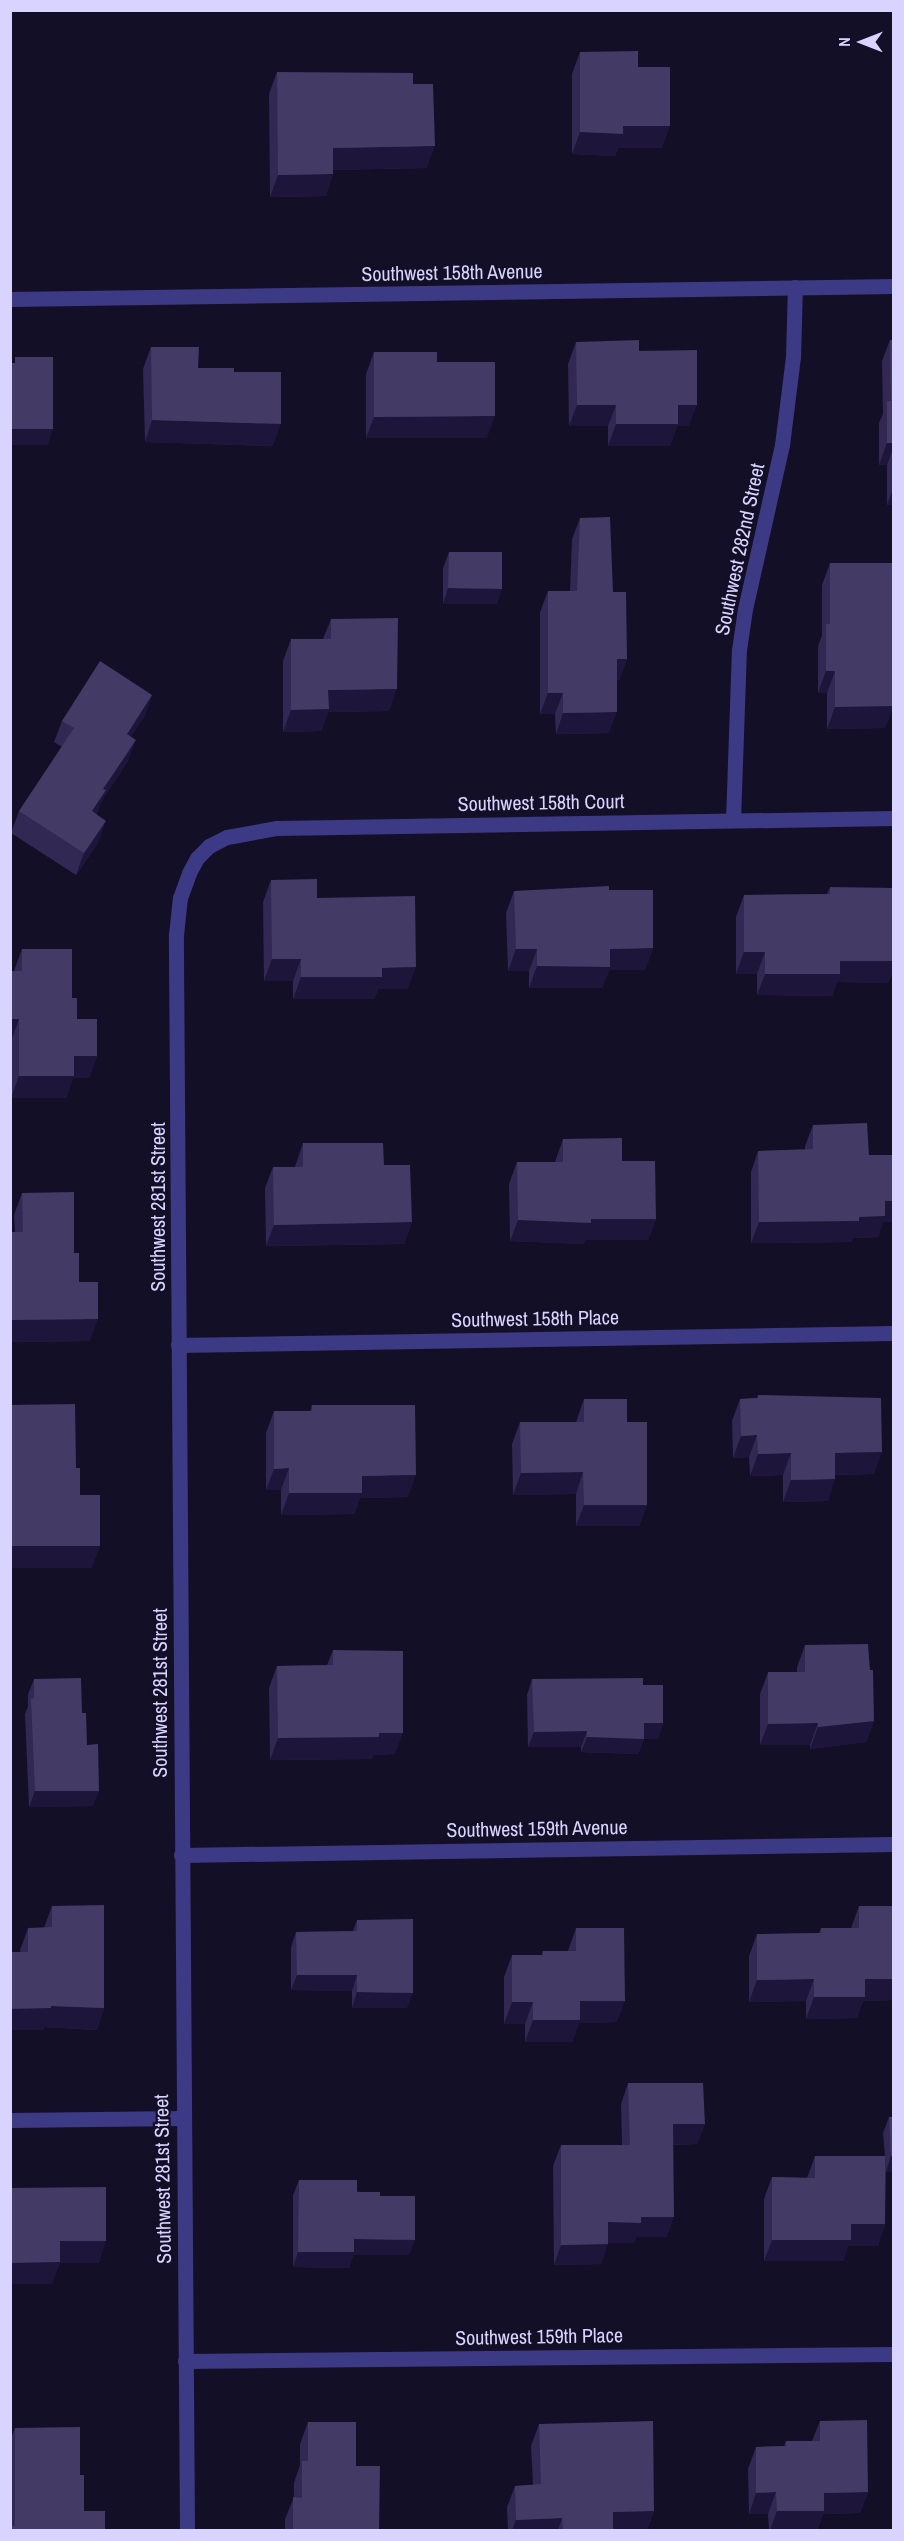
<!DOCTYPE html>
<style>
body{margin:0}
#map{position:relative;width:904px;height:2541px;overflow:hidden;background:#130f26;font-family:"Archivo Narrow",sans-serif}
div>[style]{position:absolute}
.street>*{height:15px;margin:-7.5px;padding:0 7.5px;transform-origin:7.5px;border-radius:7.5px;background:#3d3a85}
.wall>*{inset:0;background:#312854}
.shaded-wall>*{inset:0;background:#1d163a}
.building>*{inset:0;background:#433a66}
span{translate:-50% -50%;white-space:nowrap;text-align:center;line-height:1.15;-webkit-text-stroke:4.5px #130f26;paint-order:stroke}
.street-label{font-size:20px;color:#d9d4ff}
.frame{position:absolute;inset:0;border:12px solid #d9d4ff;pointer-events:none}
.north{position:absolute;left:832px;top:12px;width:60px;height:60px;-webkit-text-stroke:4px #130f26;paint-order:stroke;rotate:270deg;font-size:16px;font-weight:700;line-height:24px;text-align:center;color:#d9d4ff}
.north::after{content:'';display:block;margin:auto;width:21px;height:27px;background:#d9d4ff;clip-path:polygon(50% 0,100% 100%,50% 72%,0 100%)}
</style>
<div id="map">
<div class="street">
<div style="left:10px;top:299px;width:884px;rotate:-0.84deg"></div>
<div style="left:733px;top:820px;width:170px;rotate:-88deg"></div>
<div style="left:739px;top:650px;width:41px;rotate:-81.7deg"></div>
<div style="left:745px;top:609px;width:168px;rotate:-77.3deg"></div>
<div style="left:782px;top:445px;width:89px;rotate:-82.9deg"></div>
<div style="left:793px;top:357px;width:70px;rotate:-88.4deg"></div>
<div style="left:178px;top:1345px;width:716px;rotate:-0.96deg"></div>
<div style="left:181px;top:1855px;width:713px;rotate:-0.88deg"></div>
<div style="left:10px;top:2120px;width:172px;rotate:-0.7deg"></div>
<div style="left:185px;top:2361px;width:709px;rotate:-0.57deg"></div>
<div style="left:187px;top:2530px;width:1595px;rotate:-90.4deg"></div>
<div style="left:176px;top:935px;width:37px;rotate:-84deg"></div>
<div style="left:180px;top:898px;width:27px;rotate:-70deg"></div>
<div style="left:189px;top:873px;width:17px;rotate:-62deg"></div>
<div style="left:197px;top:858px;width:17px;rotate:-45deg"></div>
<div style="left:209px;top:846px;width:20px;rotate:-27deg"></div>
<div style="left:227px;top:837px;width:51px;rotate:-10.2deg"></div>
<div style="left:277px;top:828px;width:617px;rotate:-0.93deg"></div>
</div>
<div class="wall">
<div style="clip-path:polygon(580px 52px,638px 67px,662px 148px,618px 148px,615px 156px,572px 154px,572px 74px)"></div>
<div style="clip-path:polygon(277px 72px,413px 84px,427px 168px,333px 170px,333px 174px,326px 196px,270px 197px,269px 94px)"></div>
<div style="clip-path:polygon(890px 340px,894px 340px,894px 505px,887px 505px,887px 465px,879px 465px,879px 423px,883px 414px,882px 361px)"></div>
<div style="clip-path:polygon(576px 342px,639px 351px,689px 426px,677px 426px,670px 446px,608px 446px,608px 426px,569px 426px,568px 364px)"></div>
<div style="clip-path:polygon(151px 347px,198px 368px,234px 372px,273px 446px,145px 442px,143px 369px)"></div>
<div style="clip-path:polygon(374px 352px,437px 362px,487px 438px,366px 438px,366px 374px)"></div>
<div style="clip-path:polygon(580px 518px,613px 592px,627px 659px,619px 680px,617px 680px,609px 733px,556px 734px,555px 714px,540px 714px,540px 612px,548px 591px,570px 591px,572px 539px)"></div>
<div style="clip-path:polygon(449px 552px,497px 604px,443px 604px,443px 568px)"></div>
<div style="clip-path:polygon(830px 563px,892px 709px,885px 728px,827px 729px,827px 693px,818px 693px,818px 646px,822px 635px,822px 585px)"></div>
<div style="clip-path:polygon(331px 619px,389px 711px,328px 712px,321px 731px,283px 732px,283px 661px,291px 639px,323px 639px)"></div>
<div style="clip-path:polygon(152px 695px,144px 717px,131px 736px,128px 761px,102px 800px,96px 814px,98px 843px,76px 875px,11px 833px,19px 811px,62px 747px,54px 742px,62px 721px)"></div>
<div style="clip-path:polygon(271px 880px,317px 898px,408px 989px,378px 989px,374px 999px,293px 999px,293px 981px,264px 981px,263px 902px)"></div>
<div style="clip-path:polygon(830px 887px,894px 961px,894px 968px,888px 983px,837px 982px,832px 996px,757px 995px,757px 974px,736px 974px,736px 917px,744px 895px,827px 894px)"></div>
<div style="clip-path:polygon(609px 890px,653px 948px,645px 970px,609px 970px,602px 988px,529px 988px,529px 971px,508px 971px,506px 913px,514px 891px)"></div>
<div style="clip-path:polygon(22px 949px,72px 998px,77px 1019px,97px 1056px,89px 1078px,73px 1078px,66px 1098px,11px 1098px,10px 971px,14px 971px)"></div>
<div style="clip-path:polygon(813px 1125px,869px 1155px,883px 1222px,878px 1237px,853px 1238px,851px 1242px,751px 1243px,751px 1172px,758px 1151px,805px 1150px,805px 1146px)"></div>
<div style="clip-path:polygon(563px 1139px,622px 1161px,656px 1219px,648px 1240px,585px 1240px,583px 1244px,510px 1241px,509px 1184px,517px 1162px,555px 1162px)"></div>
<div style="clip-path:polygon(303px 1143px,384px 1165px,412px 1222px,404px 1244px,266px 1246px,265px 1188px,273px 1167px,295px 1167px)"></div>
<div style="clip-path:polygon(22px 1193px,74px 1253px,90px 1341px,10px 1342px,10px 1232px,15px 1232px,14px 1215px)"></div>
<div style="clip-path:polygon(758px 1395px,874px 1474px,835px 1475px,828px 1501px,783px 1502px,783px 1475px,750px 1476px,749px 1457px,733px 1458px,732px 1421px,740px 1399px,757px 1398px)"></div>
<div style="clip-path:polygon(584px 1399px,647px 1505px,639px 1526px,576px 1526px,576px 1494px,513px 1495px,512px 1444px,520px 1422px,576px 1422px)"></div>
<div style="clip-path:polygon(312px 1405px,408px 1497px,360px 1498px,354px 1514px,281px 1515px,281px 1490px,266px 1490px,266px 1433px,274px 1411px,310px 1411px)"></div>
<div style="clip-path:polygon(805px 1645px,874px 1721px,866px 1742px,810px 1749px,810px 1745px,760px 1745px,760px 1694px,768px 1672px,797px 1672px,797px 1667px)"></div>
<div style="clip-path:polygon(333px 1650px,395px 1754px,373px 1755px,372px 1759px,270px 1760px,269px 1688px,277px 1666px,327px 1665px)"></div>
<div style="clip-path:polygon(34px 1679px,82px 1713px,87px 1745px,93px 1806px,29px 1807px,25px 1714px,28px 1706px,28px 1694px)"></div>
<div style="clip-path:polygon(532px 1679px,643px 1685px,663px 1723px,658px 1739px,644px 1739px,638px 1754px,581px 1752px,581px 1747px,528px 1747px,527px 1695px)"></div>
<div style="clip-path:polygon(52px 1906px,104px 2008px,97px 2030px,44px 2027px,43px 2030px,20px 1950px,28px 1928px,44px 1928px)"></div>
<div style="clip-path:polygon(859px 1906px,894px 1906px,894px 2000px,863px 2001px,857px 2018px,806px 2019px,806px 2001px,749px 2002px,749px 1956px,757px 1934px,819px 1933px,821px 1928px,851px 1928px)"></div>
<div style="clip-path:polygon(357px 1920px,407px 2008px,352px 2008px,352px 1991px,291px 1990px,291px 1947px,296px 1932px,353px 1931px)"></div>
<div style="clip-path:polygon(576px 1928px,617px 2022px,579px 2023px,572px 2042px,525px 2042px,525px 2024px,504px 2024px,504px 1977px,512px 1955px,542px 1955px,568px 1951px)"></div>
<div style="clip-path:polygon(628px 2083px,705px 2124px,697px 2144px,673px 2145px,667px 2237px,636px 2237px,634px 2243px,608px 2243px,601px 2264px,554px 2265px,553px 2166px,561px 2145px,622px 2145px,621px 2104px)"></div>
<div style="clip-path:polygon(889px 2117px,894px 2171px,886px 2172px,885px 2224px,878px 2246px,848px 2246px,843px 2261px,764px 2261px,764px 2199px,772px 2177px,807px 2178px,815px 2156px,885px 2156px,883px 2133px)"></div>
<div style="clip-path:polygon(299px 2180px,380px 2196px,409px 2255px,353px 2255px,349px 2268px,293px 2267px,293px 2195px)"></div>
<div style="clip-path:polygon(820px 2421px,868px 2492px,860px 2513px,823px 2514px,817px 2530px,769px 2530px,768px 2514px,749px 2514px,748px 2469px,756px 2447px,784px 2446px,786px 2441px,812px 2441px)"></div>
<div style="clip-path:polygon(308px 2422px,356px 2466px,379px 2530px,285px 2530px,285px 2519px,294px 2497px,294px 2483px,300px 2465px,300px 2444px)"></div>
<div style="clip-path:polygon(539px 2424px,654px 2511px,647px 2530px,508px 2530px,507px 2507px,515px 2486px,533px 2485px,531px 2446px)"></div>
<div style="clip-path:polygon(15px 2428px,80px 2475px,84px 2511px,10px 2530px,10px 2440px)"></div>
</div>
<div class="shaded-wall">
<div style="clip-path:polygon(623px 126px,670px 126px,662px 148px,618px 148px,615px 156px,572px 154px,580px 132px)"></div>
<div style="clip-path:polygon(435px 146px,427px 168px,326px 170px,333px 148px)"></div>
<div style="clip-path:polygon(333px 174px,326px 196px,270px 197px,278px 175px)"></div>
<div style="clip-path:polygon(577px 405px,616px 405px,608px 426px,569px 426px)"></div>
<div style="clip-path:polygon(678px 405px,697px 405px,689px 426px,677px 426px,670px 446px,608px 446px,616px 424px)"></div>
<div style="clip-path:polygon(495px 416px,487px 438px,366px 438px,374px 417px)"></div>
<div style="clip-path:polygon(152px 420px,281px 424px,273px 446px,145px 442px)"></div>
<div style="clip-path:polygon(10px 429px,53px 429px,48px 445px,10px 445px)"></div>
<div style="clip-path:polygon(887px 443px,894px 443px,894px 446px,887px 465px,879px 465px)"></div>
<div style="clip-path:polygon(894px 486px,894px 505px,887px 505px)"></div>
<div style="clip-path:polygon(448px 588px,502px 589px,497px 604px,443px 604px)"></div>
<div style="clip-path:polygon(617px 659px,627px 659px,619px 680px,609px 680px)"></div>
<div style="clip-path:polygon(826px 671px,835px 671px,827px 693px,818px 693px)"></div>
<div style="clip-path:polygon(893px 687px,894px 709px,892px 709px,885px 728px,827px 729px,835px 707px)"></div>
<div style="clip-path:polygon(397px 689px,389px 711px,328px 712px,321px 731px,283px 732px,291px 710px,328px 690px)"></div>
<div style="clip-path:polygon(548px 693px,563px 693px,555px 714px,540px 714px)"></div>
<div style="clip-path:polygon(152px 695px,144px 717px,119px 755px,127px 734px)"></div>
<div style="clip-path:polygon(617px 712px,609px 733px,556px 734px,563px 713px)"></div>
<div style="clip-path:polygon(136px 740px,128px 761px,102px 800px,98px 812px,84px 833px,92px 811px,103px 789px)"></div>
<div style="clip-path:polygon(106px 821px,98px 843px,76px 875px,84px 853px)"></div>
<div style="clip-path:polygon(653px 948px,645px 970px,609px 970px,602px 988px,529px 988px,537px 966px,610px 949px)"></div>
<div style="clip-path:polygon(516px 949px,537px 949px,529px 971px,508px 971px)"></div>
<div style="clip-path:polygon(744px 952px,765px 952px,757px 974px,736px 974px)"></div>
<div style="clip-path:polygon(272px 959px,301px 959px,293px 981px,264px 981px)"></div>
<div style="clip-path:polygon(840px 961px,894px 961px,894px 968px,888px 983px,837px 982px,832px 996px,757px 995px,765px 974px)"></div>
<div style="clip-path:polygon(416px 967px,408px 989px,378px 989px,374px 999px,293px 999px,301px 977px,382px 968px)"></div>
<div style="clip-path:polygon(10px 1019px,19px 1019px,11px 1041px,10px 1041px)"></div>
<div style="clip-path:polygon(74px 1056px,97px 1056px,89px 1078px,73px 1078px,66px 1098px,11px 1098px,19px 1076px)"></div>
<div style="clip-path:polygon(885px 1201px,894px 1201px,894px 1222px,883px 1222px,878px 1237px,853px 1238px,851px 1242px,751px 1243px,759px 1222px,859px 1217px)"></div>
<div style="clip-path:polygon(591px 1219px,656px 1219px,648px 1240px,585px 1240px,583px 1244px,510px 1241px,518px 1220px)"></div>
<div style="clip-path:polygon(412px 1222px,404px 1244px,266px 1246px,274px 1225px)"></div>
<div style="clip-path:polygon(98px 1319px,90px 1341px,10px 1342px,10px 1320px)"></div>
<div style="clip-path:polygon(757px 1435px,749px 1457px,733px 1458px,741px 1436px)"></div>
<div style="clip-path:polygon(882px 1452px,874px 1474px,827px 1475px,835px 1453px)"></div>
<div style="clip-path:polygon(791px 1453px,783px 1475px,750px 1476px,758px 1454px)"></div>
<div style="clip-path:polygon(289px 1468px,281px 1490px,266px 1490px,274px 1469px)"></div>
<div style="clip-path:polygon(583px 1472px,576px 1494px,513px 1495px,521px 1473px)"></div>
<div style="clip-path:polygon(416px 1475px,408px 1497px,360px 1498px,354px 1514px,281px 1515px,289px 1493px,362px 1476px)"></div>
<div style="clip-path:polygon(835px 1479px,828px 1501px,783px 1502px,791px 1480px)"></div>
<div style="clip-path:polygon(584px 1505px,647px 1505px,639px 1526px,576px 1526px)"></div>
<div style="clip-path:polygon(10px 1546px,100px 1546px,92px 1568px,10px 1568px)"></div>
<div style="clip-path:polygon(874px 1721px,866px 1742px,810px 1749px,818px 1727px)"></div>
<div style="clip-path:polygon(644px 1723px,663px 1723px,658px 1739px,643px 1739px,644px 1739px,638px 1754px,581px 1752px,587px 1737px)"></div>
<div style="clip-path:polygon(818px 1723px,810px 1745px,760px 1745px,768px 1724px)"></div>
<div style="clip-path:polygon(587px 1731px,581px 1747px,528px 1747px,534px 1732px)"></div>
<div style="clip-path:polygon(379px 1733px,403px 1733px,395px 1754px,373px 1755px,372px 1759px,270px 1760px,278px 1738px)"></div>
<div style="clip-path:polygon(35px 1791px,99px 1791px,93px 1806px,29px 1807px)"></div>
<div style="clip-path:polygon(297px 1975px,357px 1975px,352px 1991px,291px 1990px)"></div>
<div style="clip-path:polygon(814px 1979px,806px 2001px,749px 2002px,757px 1980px)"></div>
<div style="clip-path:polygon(865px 1979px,894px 1979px,894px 2000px,863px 2001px,857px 2018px,806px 2019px,814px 1997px)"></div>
<div style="clip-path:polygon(357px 1992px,413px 1993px,407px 2008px,352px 2008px)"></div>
<div style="clip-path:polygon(580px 2001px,625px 2001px,617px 2022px,579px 2023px,572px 2042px,525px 2042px,533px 2020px)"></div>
<div style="clip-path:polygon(512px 2002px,533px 2002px,525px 2024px,504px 2024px)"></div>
<div style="clip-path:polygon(51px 2006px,104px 2008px,97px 2030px,44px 2027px,43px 2030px,10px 2030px,10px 2009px)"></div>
<div style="clip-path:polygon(673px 2124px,705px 2124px,697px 2144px,666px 2145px)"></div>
<div style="clip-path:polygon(891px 2156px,894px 2156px,894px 2171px,886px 2172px)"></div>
<div style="clip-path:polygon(641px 2217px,674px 2217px,667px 2237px,636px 2237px,634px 2243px,601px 2243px,608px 2222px)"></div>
<div style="clip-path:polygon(851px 2224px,885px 2224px,878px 2246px,848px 2246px,843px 2261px,764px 2261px,772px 2240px)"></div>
<div style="clip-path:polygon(354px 2239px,415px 2240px,409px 2255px,353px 2255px,349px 2268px,293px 2267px,298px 2252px)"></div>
<div style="clip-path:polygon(60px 2241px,106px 2241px,99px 2263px,60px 2263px,52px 2284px,10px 2284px,10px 2263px)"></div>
<div style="clip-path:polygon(608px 2244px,601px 2264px,554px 2265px,561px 2245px)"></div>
<div style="clip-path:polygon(776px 2492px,768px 2514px,749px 2514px,756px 2493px)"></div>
<div style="clip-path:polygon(868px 2492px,860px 2513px,823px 2514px,817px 2530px,770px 2530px,777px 2511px,824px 2493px)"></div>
<div style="clip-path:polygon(654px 2511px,647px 2530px,606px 2530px,613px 2512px)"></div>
<div style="clip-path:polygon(562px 2518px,558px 2530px,512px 2530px,516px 2520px)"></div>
</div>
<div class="building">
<div style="clip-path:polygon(638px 51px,638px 67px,670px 67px,670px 126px,623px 126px,623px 134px,580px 132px,580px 52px)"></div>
<div style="clip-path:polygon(277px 72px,413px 73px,413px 84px,433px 84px,435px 146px,333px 148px,333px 174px,278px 175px)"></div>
<div style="clip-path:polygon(639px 340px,639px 351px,697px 350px,697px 405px,678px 405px,678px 424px,616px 424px,616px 405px,577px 405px,576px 342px)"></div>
<div style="clip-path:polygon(890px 340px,894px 340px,894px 443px,887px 443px,887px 401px,891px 401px)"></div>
<div style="clip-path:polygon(151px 347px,199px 347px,198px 368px,234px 368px,234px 372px,281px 372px,281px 424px,152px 420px)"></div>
<div style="clip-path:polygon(374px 352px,437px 352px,437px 362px,495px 362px,495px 416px,374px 417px)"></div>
<div style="clip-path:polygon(15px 357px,53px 357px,53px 429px,10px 429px,10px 363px,15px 363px)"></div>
<div style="clip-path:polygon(610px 517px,613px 592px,626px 592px,627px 659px,617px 659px,617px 712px,563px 713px,563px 693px,548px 693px,548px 591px,577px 591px,580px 518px)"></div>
<div style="clip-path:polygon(449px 552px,502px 552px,502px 589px,448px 588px)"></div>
<div style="clip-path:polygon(830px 563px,894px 563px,893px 706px,835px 707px,835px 671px,826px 671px,826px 624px,830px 624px)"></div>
<div style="clip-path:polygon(398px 618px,397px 689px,328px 690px,329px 709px,291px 710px,291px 639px,331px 639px,331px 619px)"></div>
<div style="clip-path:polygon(100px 661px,152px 695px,127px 734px,136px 740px,103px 789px,106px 790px,92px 811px,106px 821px,84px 853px,19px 811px,74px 728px,62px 721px)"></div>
<div style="clip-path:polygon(317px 879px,317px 898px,415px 896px,416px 967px,382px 968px,382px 977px,301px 977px,301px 959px,272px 959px,271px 880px)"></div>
<div style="clip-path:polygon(609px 886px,609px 890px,653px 890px,653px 948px,610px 949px,610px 967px,537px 966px,537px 949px,516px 949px,514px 891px)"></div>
<div style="clip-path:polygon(830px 887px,894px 888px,894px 961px,840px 961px,840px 974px,765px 974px,765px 952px,744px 952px,744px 895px,830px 894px)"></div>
<div style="clip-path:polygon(22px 949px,72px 949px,72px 998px,77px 998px,77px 1019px,97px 1019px,97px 1056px,74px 1056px,74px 1076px,19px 1076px,19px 1019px,10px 1019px,10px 971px,22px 971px)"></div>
<div style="clip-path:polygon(867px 1123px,869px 1155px,894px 1155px,894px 1201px,885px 1201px,885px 1216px,859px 1217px,859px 1221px,759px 1222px,758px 1151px,813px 1149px,813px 1125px)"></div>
<div style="clip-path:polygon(622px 1138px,622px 1161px,655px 1161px,656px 1219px,591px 1219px,591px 1223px,518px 1220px,517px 1162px,563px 1162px,563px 1139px)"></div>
<div style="clip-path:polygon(303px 1143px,383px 1143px,384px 1165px,410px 1165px,412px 1222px,274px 1225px,273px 1167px,303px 1167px)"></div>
<div style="clip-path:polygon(74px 1192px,74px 1253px,79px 1253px,79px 1282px,98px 1282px,98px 1319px,10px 1320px,10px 1232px,23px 1232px,22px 1193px)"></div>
<div style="clip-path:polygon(758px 1395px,881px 1398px,882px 1452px,835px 1453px,835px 1479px,791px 1480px,791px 1453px,758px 1454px,757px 1435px,741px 1436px,740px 1399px,758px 1398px)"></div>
<div style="clip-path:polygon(584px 1399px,627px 1399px,627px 1422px,647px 1422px,647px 1505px,584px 1505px,583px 1472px,521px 1473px,520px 1422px,584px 1422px)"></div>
<div style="clip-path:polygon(75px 1404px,76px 1468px,80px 1468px,80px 1495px,100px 1495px,100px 1546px,10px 1546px,10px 1405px)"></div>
<div style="clip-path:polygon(312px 1405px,415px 1405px,416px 1475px,362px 1476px,362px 1493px,289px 1493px,289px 1468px,274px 1469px,274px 1411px,312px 1411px)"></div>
<div style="clip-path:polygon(868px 1644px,870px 1670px,873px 1670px,874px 1721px,818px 1727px,818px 1723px,768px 1724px,768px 1672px,805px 1672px,805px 1645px)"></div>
<div style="clip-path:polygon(333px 1650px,403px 1651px,403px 1733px,379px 1733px,379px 1737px,278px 1738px,277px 1666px,333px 1665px)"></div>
<div style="clip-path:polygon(81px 1678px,82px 1713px,86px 1713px,87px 1745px,98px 1744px,99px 1791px,35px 1791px,31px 1699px,34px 1698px,34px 1679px)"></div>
<div style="clip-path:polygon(643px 1678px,643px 1685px,663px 1685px,663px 1723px,644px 1723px,644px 1739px,587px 1737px,587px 1731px,534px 1732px,532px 1679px)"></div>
<div style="clip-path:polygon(104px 1905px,104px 2008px,51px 2006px,51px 2008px,10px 2009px,10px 1952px,28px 1952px,28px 1928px,52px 1927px,52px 1906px)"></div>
<div style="clip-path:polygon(859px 1906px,894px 1906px,894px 1979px,865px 1979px,865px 1997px,814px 1997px,814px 1979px,757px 1980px,757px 1934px,821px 1933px,821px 1928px,859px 1928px)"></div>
<div style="clip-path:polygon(413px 1919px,413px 1993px,357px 1992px,357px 1975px,297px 1975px,296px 1932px,357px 1931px,357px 1920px)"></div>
<div style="clip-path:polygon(576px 1928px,624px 1928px,625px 2001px,580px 2001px,580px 2020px,533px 2020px,533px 2002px,512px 2002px,512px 1955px,542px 1955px,543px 1951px,576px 1951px)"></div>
<div style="clip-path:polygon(628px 2083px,703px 2083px,705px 2124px,673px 2124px,674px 2217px,641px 2217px,641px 2223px,608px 2222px,608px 2244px,561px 2245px,561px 2145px,630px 2145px)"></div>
<div style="clip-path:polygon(889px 2117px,894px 2117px,894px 2156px,891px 2156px)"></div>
<div style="clip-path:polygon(815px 2156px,885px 2156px,885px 2224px,851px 2224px,851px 2240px,772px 2240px,772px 2177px,815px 2178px)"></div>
<div style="clip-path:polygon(299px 2180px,357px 2180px,357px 2192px,380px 2192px,380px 2196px,415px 2196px,415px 2240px,354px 2239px,354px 2252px,298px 2252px)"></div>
<div style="clip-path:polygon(106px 2187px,106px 2241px,60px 2241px,60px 2262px,10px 2263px,10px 2188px)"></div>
<div style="clip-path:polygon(867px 2420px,868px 2492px,824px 2493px,824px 2511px,777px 2511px,776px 2492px,756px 2493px,756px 2447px,786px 2446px,786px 2441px,820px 2441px,820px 2421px)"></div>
<div style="clip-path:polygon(653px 2421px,654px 2511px,613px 2512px,613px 2530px,563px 2530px,562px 2518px,516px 2520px,515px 2486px,541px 2484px,539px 2424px)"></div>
<div style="clip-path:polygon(308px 2422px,356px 2422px,356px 2466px,380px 2466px,379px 2530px,293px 2530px,293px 2497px,302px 2498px,302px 2461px,308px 2461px)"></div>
<div style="clip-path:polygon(80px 2427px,80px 2475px,84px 2475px,84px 2511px,105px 2511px,105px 2530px,10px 2530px,10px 2526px,15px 2526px,15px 2428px)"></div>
</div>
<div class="street-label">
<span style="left:452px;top:272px;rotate:-1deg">Southwest 158th Avenue</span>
<span style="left:739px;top:549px;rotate:-78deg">Southwest 282nd Street</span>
<span style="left:541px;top:802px;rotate:-1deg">Southwest 158th Court</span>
<span style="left:157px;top:1207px;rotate:-90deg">Southwest 281st Street</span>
<span style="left:535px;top:1318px;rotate:-1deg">Southwest 158th Place</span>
<span style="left:159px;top:1693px;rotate:-90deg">Southwest 281st Street</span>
<span style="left:537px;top:1828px;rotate:-1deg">Southwest 159th Avenue</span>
<span style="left:162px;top:2179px;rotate:-91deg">Southwest 281st Street</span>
<span style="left:539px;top:2336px;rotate:-1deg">Southwest 159th Place</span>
</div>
<div class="frame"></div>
<div class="north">N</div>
</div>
